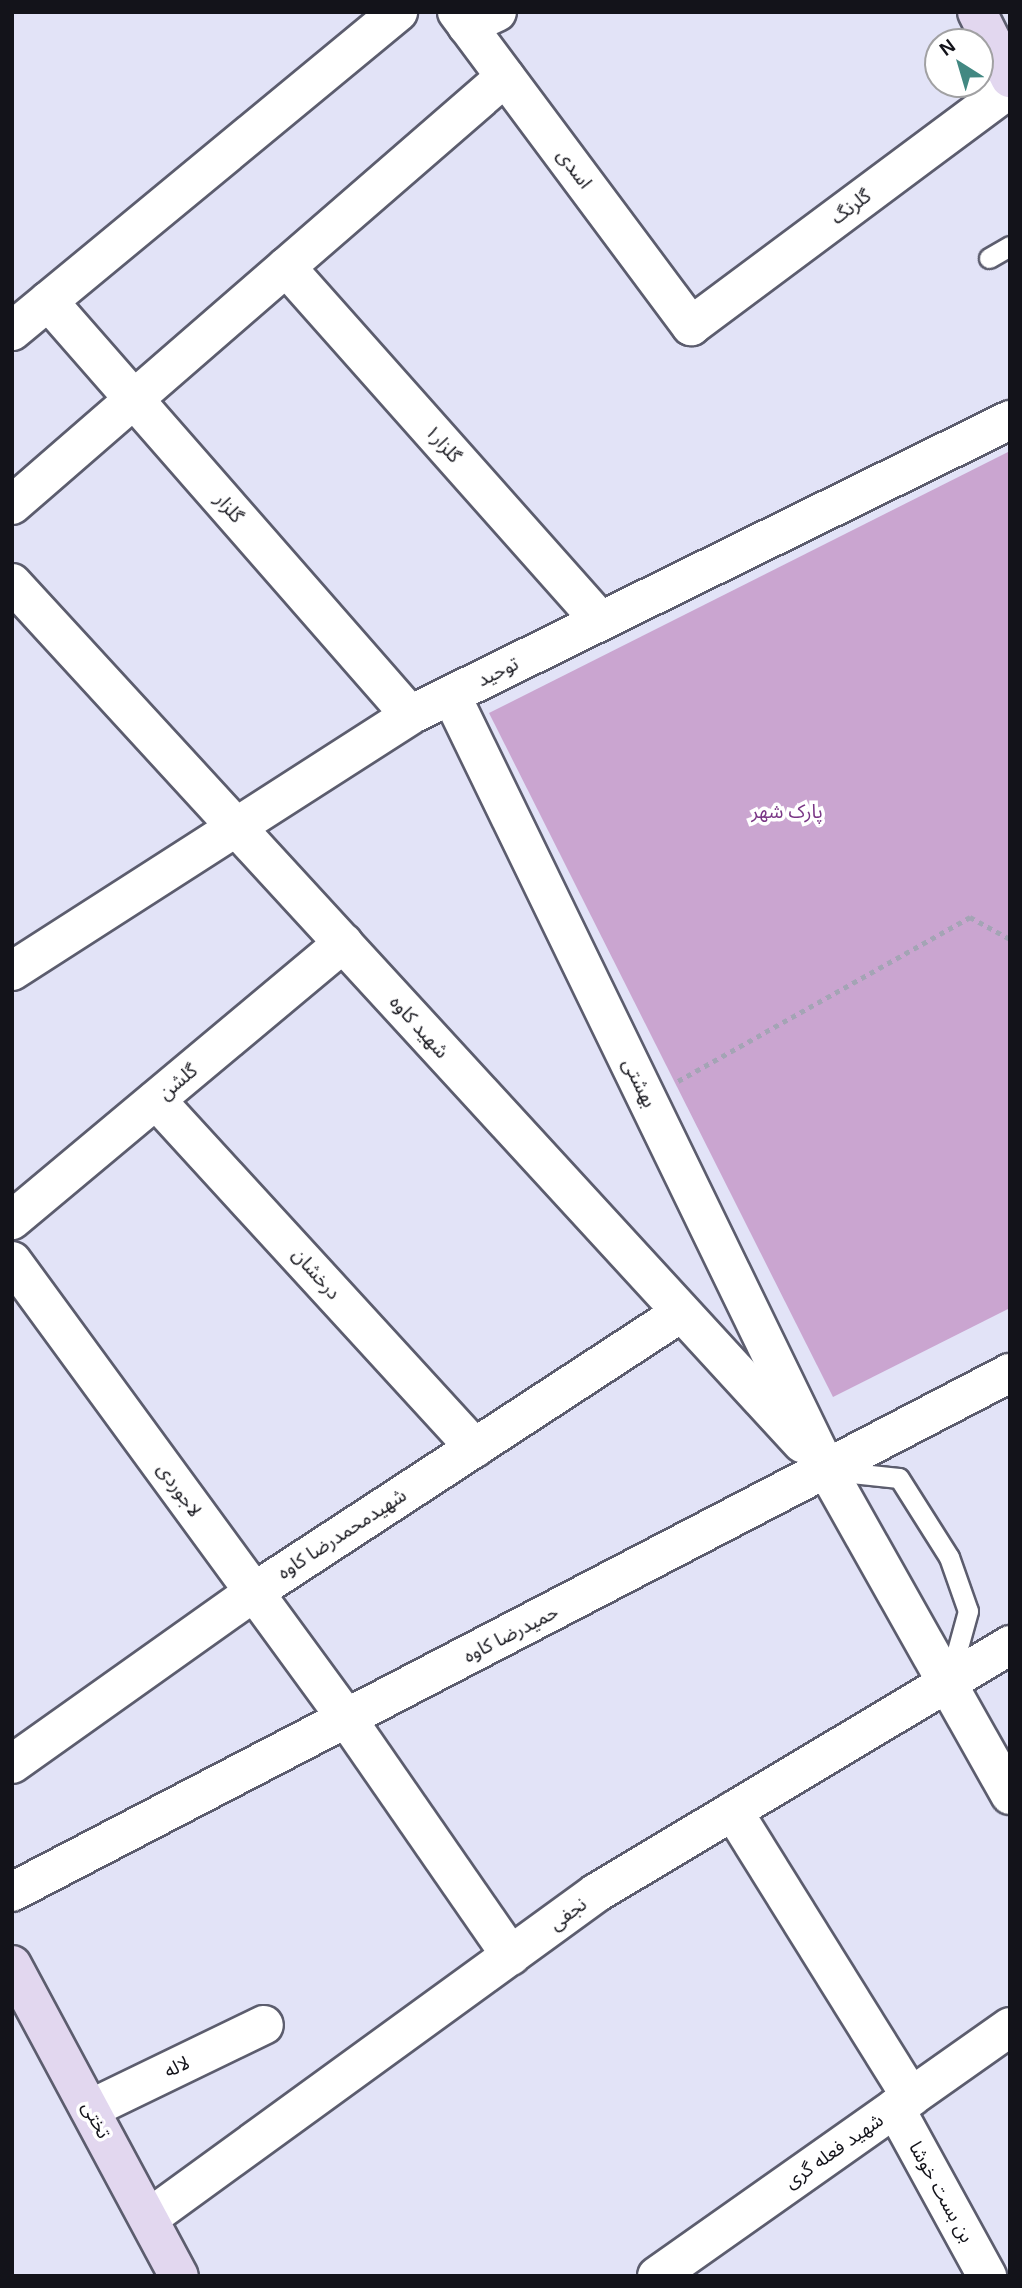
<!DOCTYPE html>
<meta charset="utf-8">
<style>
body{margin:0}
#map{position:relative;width:1022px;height:2288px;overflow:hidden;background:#e2e3f7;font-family:Arial,"Noto Sans Arabic",sans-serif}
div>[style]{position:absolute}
.green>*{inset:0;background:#caa5d0}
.path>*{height:4.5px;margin-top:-2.25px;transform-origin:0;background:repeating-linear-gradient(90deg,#a4a4b5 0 5px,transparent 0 10px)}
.roads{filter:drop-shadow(2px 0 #5c5d6e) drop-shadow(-2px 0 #5c5d6e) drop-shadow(0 2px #5c5d6e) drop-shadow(0 -2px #5c5d6e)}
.service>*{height:19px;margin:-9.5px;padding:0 9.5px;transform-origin:9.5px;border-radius:9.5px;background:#fff}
.minor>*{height:38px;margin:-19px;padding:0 19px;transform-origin:19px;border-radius:19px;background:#fff}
.secondary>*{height:38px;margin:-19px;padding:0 19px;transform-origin:19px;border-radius:19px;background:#e2d7ef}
span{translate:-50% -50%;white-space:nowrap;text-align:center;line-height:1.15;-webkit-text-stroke:7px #fff;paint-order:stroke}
.street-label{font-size:19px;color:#13131a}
.park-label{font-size:19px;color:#793685}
.frame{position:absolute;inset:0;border:14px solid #13131a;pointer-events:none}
.north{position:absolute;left:924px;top:28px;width:70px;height:70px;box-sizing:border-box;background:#fff;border:2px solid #a1a1a3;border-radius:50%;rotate:323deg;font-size:19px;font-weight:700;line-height:28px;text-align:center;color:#13131a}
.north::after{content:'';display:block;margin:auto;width:24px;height:32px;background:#428882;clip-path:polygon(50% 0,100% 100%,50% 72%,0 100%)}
</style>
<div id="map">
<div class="green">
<div style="clip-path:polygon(1010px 451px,1010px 1308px,833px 1397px,489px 713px)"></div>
</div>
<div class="path">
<div style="left:678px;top:1081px;width:335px;rotate:-29.3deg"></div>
<div style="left:970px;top:917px;width:46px;rotate:28.8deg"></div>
</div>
<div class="roads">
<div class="service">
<div style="left:989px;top:258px;width:24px;rotate:-30deg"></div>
<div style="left:833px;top:1471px;width:66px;rotate:6.1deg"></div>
<div style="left:899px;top:1478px;width:93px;rotate:57.7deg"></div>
<div style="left:949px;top:1557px;width:57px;rotate:70.6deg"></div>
<div style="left:968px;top:1611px;width:72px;rotate:105.4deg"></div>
</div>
<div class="minor">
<div style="left:457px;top:12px;width:392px;rotate:53.3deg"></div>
<div style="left:691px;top:326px;width:398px;rotate:-36.7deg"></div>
<div style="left:467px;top:26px;width:33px;rotate:-25deg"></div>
<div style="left:286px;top:267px;width:473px;rotate:48.4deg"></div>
<div style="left:48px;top:301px;width:550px;rotate:48.83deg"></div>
<div style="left:12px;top:331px;width:501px;rotate:-39.57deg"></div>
<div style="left:12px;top:505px;width:653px;rotate:-40.96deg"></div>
<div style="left:12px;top:583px;width:1168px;rotate:47.43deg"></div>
<div style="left:451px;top:695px;width:861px;rotate:64.12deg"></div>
<div style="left:827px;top:1470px;width:373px;rotate:60.6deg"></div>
<div style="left:12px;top:971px;width:473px;rotate:-32.7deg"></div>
<div style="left:410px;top:715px;width:669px;rotate:-26.18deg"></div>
<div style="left:156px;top:1100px;width:472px;rotate:47.5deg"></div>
<div style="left:12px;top:1220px;width:432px;rotate:-39.9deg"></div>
<div style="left:12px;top:1261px;width:567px;rotate:53.82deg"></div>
<div style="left:347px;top:1719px;width:288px;rotate:55.3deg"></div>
<div style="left:12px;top:1764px;width:297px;rotate:-35.4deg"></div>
<div style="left:254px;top:1592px;width:508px;rotate:-33.19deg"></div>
<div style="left:733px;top:1811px;width:337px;rotate:58.1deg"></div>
<div style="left:12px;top:1892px;width:1125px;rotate:-27.48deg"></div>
<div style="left:895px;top:2108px;width:192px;rotate:61.3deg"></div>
<div style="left:90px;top:2109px;width:193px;rotate:-25.8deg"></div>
<div style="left:149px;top:2218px;width:553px;rotate:-36.02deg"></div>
<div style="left:596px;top:1893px;width:483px;rotate:-30.9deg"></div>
<div style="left:657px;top:2276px;width:432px;rotate:-35.2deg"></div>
</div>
<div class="secondary">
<div style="left:977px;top:12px;width:74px;rotate:63.4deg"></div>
<div style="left:12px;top:1965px;width:353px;rotate:61.8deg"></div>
</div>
</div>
<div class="street-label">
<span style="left:574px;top:169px;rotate:53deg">اسدی</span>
<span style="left:851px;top:207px;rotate:-37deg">گلرنگ</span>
<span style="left:443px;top:444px;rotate:48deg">گلزار۱</span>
<span style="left:229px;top:508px;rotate:49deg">گلزار</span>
<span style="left:498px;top:672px;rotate:-26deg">توحید</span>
<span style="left:419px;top:1027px;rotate:48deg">شهید کاوه</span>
<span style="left:178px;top:1082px;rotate:-40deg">گلشن</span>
<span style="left:639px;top:1083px;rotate:64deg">بهشتی</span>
<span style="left:316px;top:1274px;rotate:48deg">درخشان</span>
<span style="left:179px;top:1490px;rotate:54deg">لاجوردی</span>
<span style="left:342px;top:1534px;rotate:-33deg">شهیدمحمدرضا کاوه</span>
<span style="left:511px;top:1634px;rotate:-27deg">حمیدرضا کاوه</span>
<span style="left:568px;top:1914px;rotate:-36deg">نجفی</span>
<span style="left:177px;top:2067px;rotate:-26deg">لاله</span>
<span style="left:96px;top:2120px;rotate:62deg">تختی</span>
<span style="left:834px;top:2151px;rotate:-35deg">شهید فعله گری</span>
<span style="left:941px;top:2192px;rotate:61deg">بن بست خوشا</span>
</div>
<div class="park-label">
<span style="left:787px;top:812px">پارک شهر</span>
</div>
<div class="frame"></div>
<div class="north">N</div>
</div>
